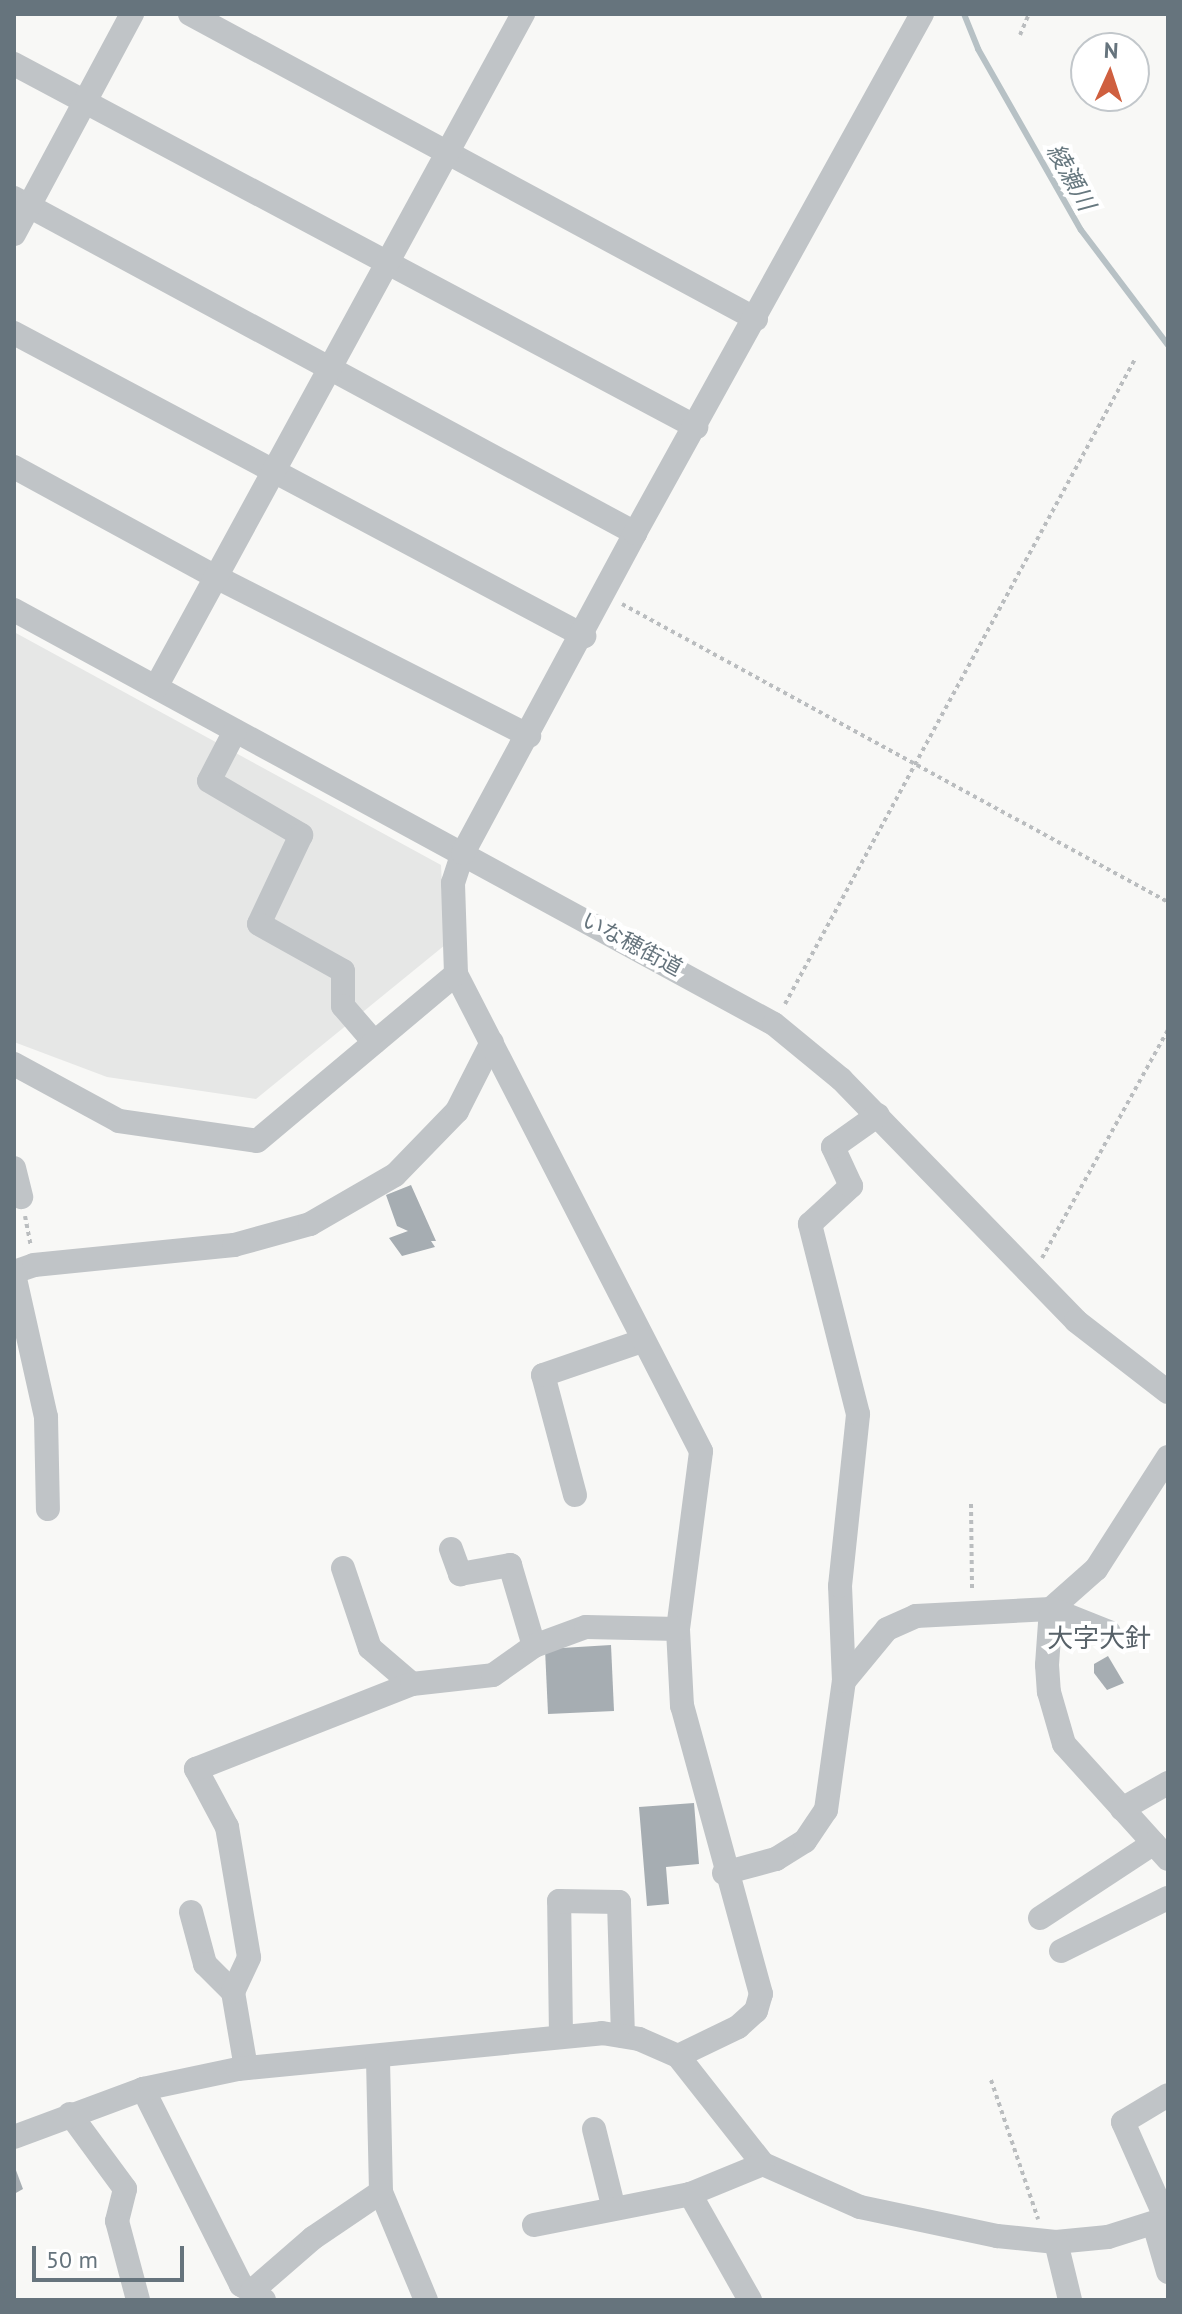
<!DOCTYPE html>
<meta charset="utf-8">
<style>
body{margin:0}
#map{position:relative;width:1182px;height:2314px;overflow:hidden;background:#f8f8f6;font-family:"PT Sans","Noto Sans JP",sans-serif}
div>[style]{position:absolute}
.built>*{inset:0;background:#e6e7e6}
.stream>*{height:6px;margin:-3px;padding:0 3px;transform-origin:3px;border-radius:3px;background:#b7c1c5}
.building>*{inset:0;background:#a6adb2}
.path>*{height:4px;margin-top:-2px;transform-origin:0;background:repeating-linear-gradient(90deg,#babdbf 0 4px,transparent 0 8px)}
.minor>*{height:24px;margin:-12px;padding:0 12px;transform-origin:12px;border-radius:12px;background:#c0c4c7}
span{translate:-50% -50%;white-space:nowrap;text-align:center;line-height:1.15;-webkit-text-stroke:8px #fff;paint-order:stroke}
.street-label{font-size:22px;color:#66747d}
.water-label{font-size:24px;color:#67787f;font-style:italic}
.quarter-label{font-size:26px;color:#586269}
.frame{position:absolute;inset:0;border:16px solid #66747d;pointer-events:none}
.north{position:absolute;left:1070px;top:32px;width:80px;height:80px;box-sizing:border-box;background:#fff;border:2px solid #c2c7cb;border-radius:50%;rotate:3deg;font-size:22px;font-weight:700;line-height:32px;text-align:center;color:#66747d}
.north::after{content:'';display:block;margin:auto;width:28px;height:36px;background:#cf5f3f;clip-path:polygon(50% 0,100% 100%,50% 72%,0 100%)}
.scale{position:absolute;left:32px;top:2246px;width:152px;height:36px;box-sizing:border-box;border:4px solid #66747d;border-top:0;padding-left:10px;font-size:24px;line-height:28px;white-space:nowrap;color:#66747d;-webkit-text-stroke:6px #fff;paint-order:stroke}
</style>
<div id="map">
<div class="built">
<div style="clip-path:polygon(14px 632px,441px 865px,445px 945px,256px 1099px,107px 1077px,14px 1042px)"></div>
</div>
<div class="stream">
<div style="left:964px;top:14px;width:38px;rotate:68deg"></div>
<div style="left:978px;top:49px;width:208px;rotate:60.4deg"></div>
<div style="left:1081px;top:230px;width:144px;rotate:52.9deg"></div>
</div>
<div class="building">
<div style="clip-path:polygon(411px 1185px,436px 1241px,431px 1241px,435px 1247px,402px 1256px,389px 1238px,408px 1231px,397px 1226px,386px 1195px)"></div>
<div style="clip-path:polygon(611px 1645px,614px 1711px,548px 1714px,545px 1649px)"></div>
<div style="clip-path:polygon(1108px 1656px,1124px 1683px,1107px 1690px,1094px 1673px,1094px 1664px)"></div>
<div style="clip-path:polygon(694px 1803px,699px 1864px,666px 1867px,669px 1904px,647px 1906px,639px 1807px)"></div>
<div style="clip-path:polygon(14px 2165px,23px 2189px,14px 2194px)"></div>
</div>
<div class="path">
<div style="left:1020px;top:35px;width:23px;rotate:-67deg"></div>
<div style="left:622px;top:604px;width:622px;rotate:28.63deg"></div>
<div style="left:785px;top:1004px;width:734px;rotate:-61.51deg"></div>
<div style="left:25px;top:1216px;width:31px;rotate:79deg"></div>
<div style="left:1042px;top:1258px;width:260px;rotate:-61.1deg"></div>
<div style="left:971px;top:1504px;width:87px;rotate:89.3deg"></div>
<div style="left:991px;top:2080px;width:147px;rotate:71.3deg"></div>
</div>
<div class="minor">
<div style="left:190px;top:14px;width:643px;rotate:28.32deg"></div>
<div style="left:14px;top:64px;width:773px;rotate:28.02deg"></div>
<div style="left:14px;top:198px;width:706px;rotate:28.34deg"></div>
<div style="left:14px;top:234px;width:250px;rotate:-61.8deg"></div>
<div style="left:14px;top:333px;width:646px;rotate:27.99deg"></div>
<div style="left:14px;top:467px;width:232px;rotate:28.6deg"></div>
<div style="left:218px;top:578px;width:349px;rotate:26.9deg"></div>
<div style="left:14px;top:610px;width:865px;rotate:28.58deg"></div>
<div style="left:774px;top:1024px;width:87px;rotate:39.4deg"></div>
<div style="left:841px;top:1079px;width:337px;rotate:45.8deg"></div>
<div style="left:1076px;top:1321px;width:116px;rotate:37.7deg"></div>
<div style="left:156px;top:687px;width:767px;rotate:-61.4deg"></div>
<div style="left:235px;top:731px;width:56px;rotate:117.5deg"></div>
<div style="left:209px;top:781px;width:107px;rotate:30.4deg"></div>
<div style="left:301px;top:835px;width:98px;rotate:115.3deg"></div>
<div style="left:259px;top:924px;width:96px;rotate:29.2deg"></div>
<div style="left:343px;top:971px;width:35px;rotate:90deg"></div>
<div style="left:343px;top:1006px;width:48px;rotate:49.3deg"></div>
<div style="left:14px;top:1064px;width:119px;rotate:28.5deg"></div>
<div style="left:119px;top:1121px;width:139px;rotate:8.2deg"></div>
<div style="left:257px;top:1141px;width:260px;rotate:-40deg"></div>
<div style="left:14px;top:1168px;width:30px;rotate:76deg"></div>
<div style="left:14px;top:1272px;width:21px;rotate:-19deg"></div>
<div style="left:34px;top:1265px;width:201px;rotate:-5.7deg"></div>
<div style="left:234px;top:1245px;width:79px;rotate:-15.4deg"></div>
<div style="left:310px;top:1224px;width:98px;rotate:-30deg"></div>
<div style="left:395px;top:1175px;width:89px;rotate:-45.9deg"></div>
<div style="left:457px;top:1111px;width:77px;rotate:-63.1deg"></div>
<div style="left:14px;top:1274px;width:147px;rotate:77.4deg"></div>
<div style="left:46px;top:1417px;width:92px;rotate:88.8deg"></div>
<div style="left:1168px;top:1457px;width:133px;rotate:122.7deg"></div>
<div style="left:1096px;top:1569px;width:60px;rotate:138.4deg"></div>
<div style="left:1051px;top:1609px;width:56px;rotate:94.1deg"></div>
<div style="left:1047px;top:1665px;width:27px;rotate:86deg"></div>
<div style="left:1049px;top:1692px;width:54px;rotate:73.9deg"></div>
<div style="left:1064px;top:1744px;width:155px;rotate:47.9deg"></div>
<div style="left:575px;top:1495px;width:124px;rotate:-104.9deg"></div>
<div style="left:543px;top:1375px;width:105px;rotate:-19deg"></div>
<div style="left:451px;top:1549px;width:27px;rotate:70deg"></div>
<div style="left:460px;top:1574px;width:51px;rotate:-10.2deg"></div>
<div style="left:510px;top:1565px;width:84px;rotate:73.5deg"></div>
<div style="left:343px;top:1568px;width:84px;rotate:71.4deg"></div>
<div style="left:370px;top:1648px;width:55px;rotate:40.6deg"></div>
<div style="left:844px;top:1681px;width:95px;rotate:-92.4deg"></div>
<div style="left:840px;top:1586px;width:173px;rotate:-84deg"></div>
<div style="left:858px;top:1414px;width:196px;rotate:-104.2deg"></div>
<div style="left:810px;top:1224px;width:56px;rotate:-42.8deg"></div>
<div style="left:851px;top:1186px;width:43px;rotate:-114.8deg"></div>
<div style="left:833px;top:1147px;width:55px;rotate:-35.4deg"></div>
<div style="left:1122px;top:1809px;width:53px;rotate:-29.5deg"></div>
<div style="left:724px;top:1873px;width:54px;rotate:-15.1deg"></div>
<div style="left:776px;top:1859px;width:34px;rotate:-32deg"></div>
<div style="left:805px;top:1841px;width:37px;rotate:-56deg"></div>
<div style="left:826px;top:1810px;width:130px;rotate:-82.1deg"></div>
<div style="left:844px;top:1681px;width:67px;rotate:-50.4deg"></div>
<div style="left:887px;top:1629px;width:32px;rotate:-24deg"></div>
<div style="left:916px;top:1616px;width:135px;rotate:-3deg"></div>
<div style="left:1051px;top:1609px;width:62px;rotate:21.6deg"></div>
<div style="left:191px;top:1912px;width:54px;rotate:74.9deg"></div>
<div style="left:205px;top:1964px;width:40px;rotate:45deg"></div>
<div style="left:1040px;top:1918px;width:136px;rotate:-33.3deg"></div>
<div style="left:1061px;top:1951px;width:119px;rotate:-26.4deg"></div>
<div style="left:561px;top:2036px;width:135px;rotate:-90.8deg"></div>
<div style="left:559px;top:1901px;width:60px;rotate:1deg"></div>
<div style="left:619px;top:1902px;width:134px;rotate:88.3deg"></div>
<div style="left:678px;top:2056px;width:67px;rotate:-25.8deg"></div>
<div style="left:738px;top:2027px;width:24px;rotate:-42deg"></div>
<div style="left:756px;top:2011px;width:18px;rotate:-74deg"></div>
<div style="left:761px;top:1994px;width:299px;rotate:-105.3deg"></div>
<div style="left:682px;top:1706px;width:77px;rotate:-93deg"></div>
<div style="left:678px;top:1629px;width:179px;rotate:-82.6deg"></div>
<div style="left:701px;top:1451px;width:536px;rotate:-117.19deg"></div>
<div style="left:456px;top:974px;width:91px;rotate:-91.9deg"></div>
<div style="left:453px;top:883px;width:32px;rotate:-72deg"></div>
<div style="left:463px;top:853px;width:363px;rotate:-61.7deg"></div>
<div style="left:635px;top:533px;width:593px;rotate:-61.06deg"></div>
<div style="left:246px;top:2068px;width:77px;rotate:-99.7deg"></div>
<div style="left:233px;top:1992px;width:38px;rotate:-65deg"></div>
<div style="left:249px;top:1957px;width:132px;rotate:-99.6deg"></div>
<div style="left:227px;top:1827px;width:66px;rotate:-118.1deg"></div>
<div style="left:196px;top:1769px;width:232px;rotate:-21.5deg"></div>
<div style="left:412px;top:1684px;width:81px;rotate:-6.3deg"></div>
<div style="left:493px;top:1675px;width:50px;rotate:-35.3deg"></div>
<div style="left:534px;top:1646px;width:55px;rotate:-20.1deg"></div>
<div style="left:586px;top:1627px;width:92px;rotate:1.2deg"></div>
<div style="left:143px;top:2089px;width:219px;rotate:63.4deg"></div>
<div style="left:241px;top:2285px;width:13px;rotate:29deg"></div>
<div style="left:70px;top:2114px;width:93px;rotate:53.7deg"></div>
<div style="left:125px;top:2189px;width:33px;rotate:104deg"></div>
<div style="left:117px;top:2221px;width:82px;rotate:75.1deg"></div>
<div style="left:594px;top:2129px;width:82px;rotate:76deg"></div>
<div style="left:14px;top:2137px;width:138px;rotate:-20.4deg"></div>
<div style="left:143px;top:2089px;width:97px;rotate:-11.9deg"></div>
<div style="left:238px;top:2069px;width:366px;rotate:-5.6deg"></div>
<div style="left:602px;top:2033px;width:37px;rotate:9deg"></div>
<div style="left:639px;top:2039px;width:43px;rotate:23.6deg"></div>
<div style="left:678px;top:2056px;width:137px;rotate:51.8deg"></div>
<div style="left:763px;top:2164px;width:106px;rotate:23.9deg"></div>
<div style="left:860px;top:2207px;width:140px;rotate:12deg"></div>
<div style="left:997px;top:2236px;width:59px;rotate:5.8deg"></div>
<div style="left:1056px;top:2242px;width:52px;rotate:-5.5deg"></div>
<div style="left:1108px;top:2237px;width:63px;rotate:-17.6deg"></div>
<div style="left:381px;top:2192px;width:117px;rotate:67.4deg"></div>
<div style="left:1166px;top:2219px;width:106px;rotate:-113.9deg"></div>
<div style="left:1123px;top:2122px;width:52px;rotate:-31deg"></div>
<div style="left:1154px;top:2224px;width:50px;rotate:73.7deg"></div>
<div style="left:534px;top:2225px;width:159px;rotate:-11.2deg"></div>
<div style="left:1056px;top:2242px;width:60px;rotate:76.4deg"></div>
<div style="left:264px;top:2300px;width:15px;rotate:-143deg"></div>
<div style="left:252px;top:2291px;width:81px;rotate:-41deg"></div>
<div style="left:313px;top:2238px;width:82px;rotate:-34.1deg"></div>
<div style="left:381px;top:2192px;width:135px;rotate:-91.3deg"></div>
<div style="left:750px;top:2300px;width:122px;rotate:-119.5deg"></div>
<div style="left:690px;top:2194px;width:79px;rotate:-22.3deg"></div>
</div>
<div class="street-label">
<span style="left:632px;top:944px;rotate:28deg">いな穂街道</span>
</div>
<div class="water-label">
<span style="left:1071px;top:177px;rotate:61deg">綾瀬川</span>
</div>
<div class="quarter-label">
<span style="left:1099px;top:1638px">大字大針</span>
</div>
<div class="frame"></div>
<div class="north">N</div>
<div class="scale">50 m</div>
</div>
